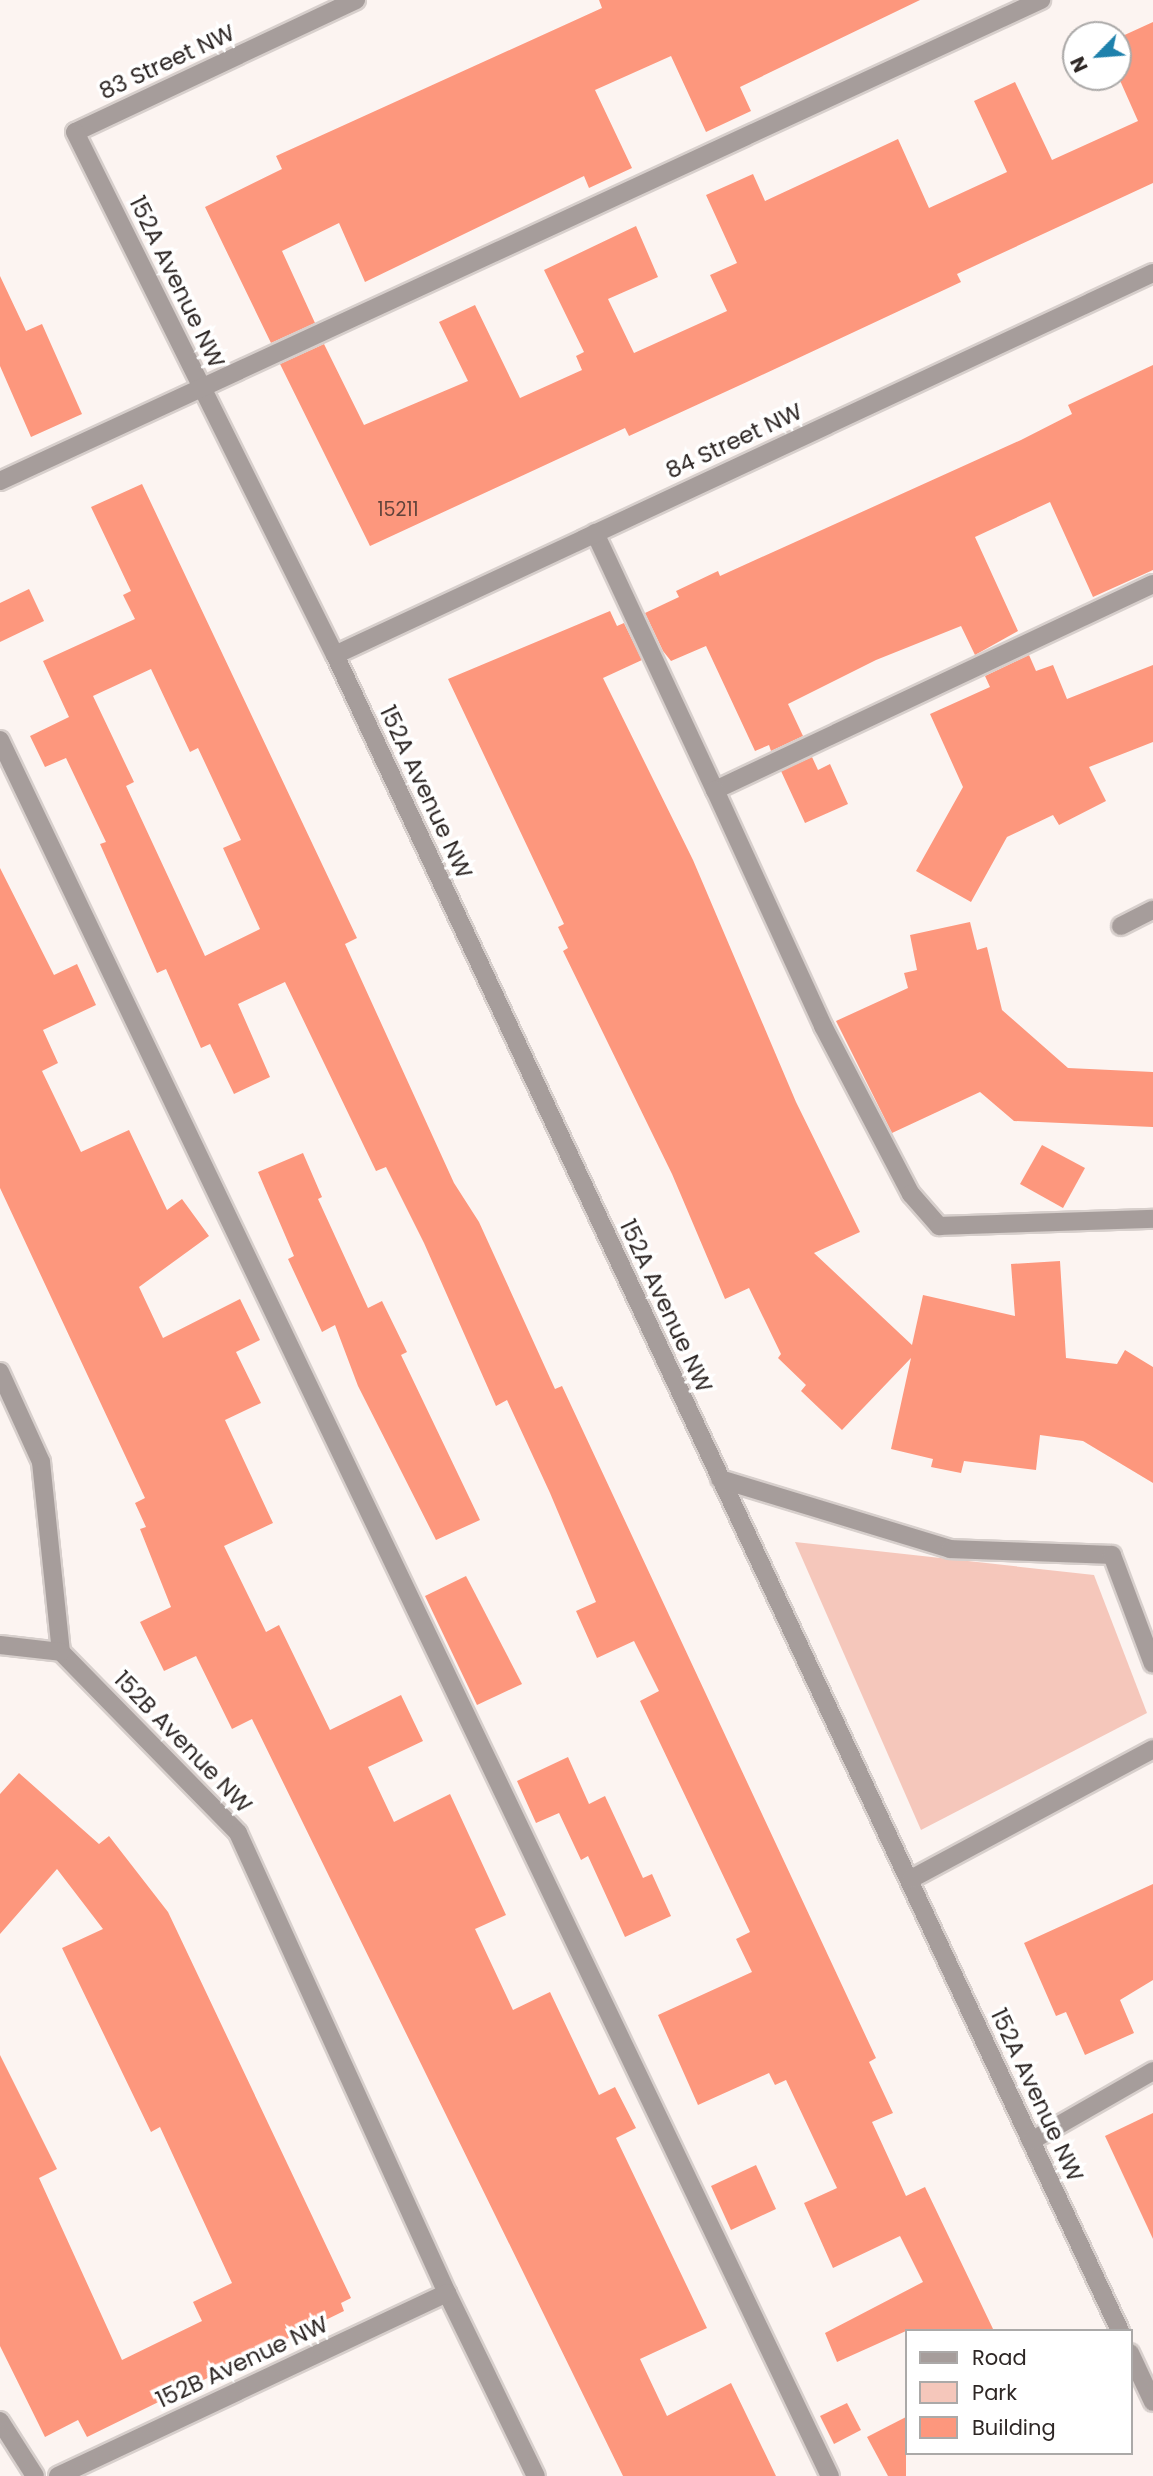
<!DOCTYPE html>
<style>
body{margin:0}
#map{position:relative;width:1153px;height:2476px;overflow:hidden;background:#fcf4f1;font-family:Poppins,sans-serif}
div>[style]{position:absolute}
.green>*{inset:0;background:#f5c7bb}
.building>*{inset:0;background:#fd977d}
.roads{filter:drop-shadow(2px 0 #d7cfcc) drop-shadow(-2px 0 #d7cfcc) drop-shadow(0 2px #d7cfcc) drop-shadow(0 -2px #d7cfcc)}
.minor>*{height:18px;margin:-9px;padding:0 9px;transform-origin:9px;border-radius:9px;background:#a69d9b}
span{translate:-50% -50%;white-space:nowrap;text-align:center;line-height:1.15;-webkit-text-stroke:7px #fff;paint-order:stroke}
.number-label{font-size:19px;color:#62433b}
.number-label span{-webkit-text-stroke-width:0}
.street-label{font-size:23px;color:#2e2725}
.legend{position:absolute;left:905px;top:2329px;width:228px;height:126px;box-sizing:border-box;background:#fff;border:2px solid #aba9a8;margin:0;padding:9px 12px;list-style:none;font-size:21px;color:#2e2725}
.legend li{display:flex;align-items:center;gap:14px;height:35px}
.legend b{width:35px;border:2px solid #aba9a8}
.north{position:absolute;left:1062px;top:21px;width:70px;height:70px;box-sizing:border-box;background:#fff;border:2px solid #aba9a8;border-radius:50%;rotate:245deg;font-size:19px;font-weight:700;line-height:28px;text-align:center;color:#2e2725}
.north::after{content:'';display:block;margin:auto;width:24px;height:32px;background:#1e81ac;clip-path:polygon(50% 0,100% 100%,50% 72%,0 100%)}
</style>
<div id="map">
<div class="green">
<div style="clip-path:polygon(795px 1542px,1094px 1575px,1147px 1713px,921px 1830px)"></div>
</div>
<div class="building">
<div style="clip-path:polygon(599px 0,920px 0,740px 87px,751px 111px,706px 132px,671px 56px,595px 90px,632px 168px,589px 188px,584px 176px,365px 282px,339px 223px,282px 251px,315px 323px,271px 343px,205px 207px,282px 169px,276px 156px,602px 8px)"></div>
<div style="clip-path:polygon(1153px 22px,1153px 183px,957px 274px,961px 282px,749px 381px,629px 436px,625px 428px,370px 546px,280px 364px,324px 344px,364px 425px,468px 381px,439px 322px,475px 305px,520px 398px,582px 370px,576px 356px,584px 352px,544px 270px,636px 226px,658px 277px,608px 299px,634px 353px,727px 311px,710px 275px,737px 263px,706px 195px,753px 174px,765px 201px,898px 139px,929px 208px,1007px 172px,974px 101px,1015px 82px,1052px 160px,1138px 121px,1118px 76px,1118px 38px)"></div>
<div style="clip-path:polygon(0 276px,26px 331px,42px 324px,82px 414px,31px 437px,0 366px)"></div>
<div style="clip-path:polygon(1153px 365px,1153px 570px,1093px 597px,1050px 502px,975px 537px,1018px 631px,975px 655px,961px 626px,876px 660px,788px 704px,803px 736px,771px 751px,769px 745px,755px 751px,706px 646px,671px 661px,663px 651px,645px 613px,679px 597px,676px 591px,718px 571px,720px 576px,1021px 440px,1072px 414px,1068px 405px)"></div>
<div style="clip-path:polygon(evenodd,142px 484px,357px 938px,345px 944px,454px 1183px,479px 1222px,555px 1389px,562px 1386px,876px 2058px,869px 2062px,893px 2113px,872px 2122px,906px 2196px,925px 2187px,994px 2331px,906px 2331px,837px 2362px,825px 2333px,923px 2282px,900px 2236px,833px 2268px,804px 2203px,837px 2188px,786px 2080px,775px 2085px,769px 2073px,698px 2105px,658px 2015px,752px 1972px,736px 1939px,750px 1932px,640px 1701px,659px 1691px,634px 1641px,597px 1658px,576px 1611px,596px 1602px,550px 1493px,507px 1400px,496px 1406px,424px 1243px,386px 1167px,376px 1171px,285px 982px,238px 1004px,270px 1077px,234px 1094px,210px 1044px,201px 1048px,166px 969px,157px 973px,100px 844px,106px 842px,66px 758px,45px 767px,30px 736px,69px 717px,43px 661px,135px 619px,123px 595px,131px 591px,91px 507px,142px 484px,151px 669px,190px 752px,198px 748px,241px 840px,223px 848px,260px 929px,205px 956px,126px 786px,134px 782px,93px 696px,151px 669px)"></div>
<div style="clip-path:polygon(29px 589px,44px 621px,0 642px,0 603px)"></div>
<div style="clip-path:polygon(610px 611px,617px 626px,624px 623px,642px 660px,603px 678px,693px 860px,796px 1102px,860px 1232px,814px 1253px,912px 1345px,923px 1295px,1015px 1316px,1011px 1264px,1060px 1261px,1066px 1358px,1117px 1364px,1125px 1350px,1153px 1367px,1153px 1483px,1083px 1441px,1040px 1435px,1036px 1470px,964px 1461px,961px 1473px,931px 1467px,933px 1459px,891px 1449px,911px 1358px,842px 1430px,801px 1391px,806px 1385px,778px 1358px,781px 1354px,749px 1288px,725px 1299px,672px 1174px,563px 951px,568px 948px,558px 927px,564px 924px,448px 679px)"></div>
<div style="clip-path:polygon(1029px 655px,1036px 671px,1053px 665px,1067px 699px,1153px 665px,1153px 742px,1089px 767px,1106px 801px,1059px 825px,1053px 815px,1007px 837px,971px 902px,916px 871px,963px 787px,930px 714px,990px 687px,985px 676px)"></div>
<div style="clip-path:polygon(812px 757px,818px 770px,830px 764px,848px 804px,805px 823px,781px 771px)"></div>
<div style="clip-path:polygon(0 868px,54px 975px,77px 964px,96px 1005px,43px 1030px,58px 1063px,42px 1071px,81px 1152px,129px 1130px,167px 1210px,182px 1199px,209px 1236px,139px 1287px,163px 1338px,240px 1299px,260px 1340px,236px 1352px,261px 1403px,225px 1420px,273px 1523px,224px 1546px,266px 1632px,279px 1625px,330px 1730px,401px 1695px,423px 1741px,368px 1767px,394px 1822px,450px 1794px,506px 1915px,475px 1929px,513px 2010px,550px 1992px,599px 2095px,615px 2087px,636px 2128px,616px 2138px,707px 2328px,640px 2359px,667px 2416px,731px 2383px,776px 2476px,623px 2476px,252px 1719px,232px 1729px,196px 1656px,164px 1671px,140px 1622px,171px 1607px,140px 1529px,146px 1527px,135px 1503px,145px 1498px,0 1188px)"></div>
<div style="clip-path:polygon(970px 922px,977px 950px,987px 947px,1002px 1010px,1068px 1068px,1153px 1072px,1153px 1127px,1014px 1121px,980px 1092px,892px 1133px,836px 1021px,908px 988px,904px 973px,917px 970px,910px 935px)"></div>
<div style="clip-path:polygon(1042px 1145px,1085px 1168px,1063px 1208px,1020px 1184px)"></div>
<div style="clip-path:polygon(303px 1153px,322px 1197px,318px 1199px,368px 1308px,382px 1301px,407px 1352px,401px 1355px,480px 1520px,436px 1540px,358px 1386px,335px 1325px,322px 1332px,288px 1259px,294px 1256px,258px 1172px)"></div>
<div style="clip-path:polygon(466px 1576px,522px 1684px,477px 1705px,425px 1596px)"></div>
<div style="clip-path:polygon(568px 1757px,589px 1804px,605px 1796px,643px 1878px,652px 1874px,671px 1916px,625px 1937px,588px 1856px,581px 1860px,559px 1813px,536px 1823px,517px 1781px)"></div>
<div style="clip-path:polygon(19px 1773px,99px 1844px,109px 1836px,168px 1912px,351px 2298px,341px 2303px,344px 2311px,87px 2437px,78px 2420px,45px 2437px,0 2346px,0 2055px,57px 2169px,39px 2178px,122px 2360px,202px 2321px,193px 2302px,232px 2283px,160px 2127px,151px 2132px,62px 1948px,103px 1929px,57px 1869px,0 1934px,0 1794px)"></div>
<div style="clip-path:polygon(1153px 1884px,1153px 1980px,1120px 2000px,1134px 2033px,1085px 2055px,1066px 2012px,1056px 2016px,1024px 1943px)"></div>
<div style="clip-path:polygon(1153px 2113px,1153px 2239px,1105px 2136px)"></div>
<div style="clip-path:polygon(756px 2165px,776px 2209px,731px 2230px,711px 2186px)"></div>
<div style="clip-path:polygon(847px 2403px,861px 2430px,834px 2444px,820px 2416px)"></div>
<div style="clip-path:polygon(906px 2417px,906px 2476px,888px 2476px,867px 2437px)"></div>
</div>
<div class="roads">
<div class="minor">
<div style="left:356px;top:0;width:310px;rotate:154.8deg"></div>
<div style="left:75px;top:132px;width:584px;rotate:63.57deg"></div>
<div style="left:335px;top:655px;width:1851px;rotate:64.9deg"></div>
<div style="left:0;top:481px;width:1147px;rotate:-24.8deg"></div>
<div style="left:595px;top:533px;width:284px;rotate:65deg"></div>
<div style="left:1153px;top:584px;width:484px;rotate:154.8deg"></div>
<div style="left:715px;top:790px;width:260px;rotate:65.4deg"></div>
<div style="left:823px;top:1026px;width:190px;rotate:62.4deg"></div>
<div style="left:911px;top:1194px;width:43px;rotate:48.8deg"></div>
<div style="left:939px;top:1226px;width:214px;rotate:-1.9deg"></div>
<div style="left:335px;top:655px;width:903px;rotate:-25.03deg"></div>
<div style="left:0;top:740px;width:1924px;rotate:64.45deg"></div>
<div style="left:1121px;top:926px;width:36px;rotate:-27deg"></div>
<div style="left:0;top:1372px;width:99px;rotate:65.5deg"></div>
<div style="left:41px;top:1462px;width:191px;rotate:84deg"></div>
<div style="left:61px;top:1652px;width:253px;rotate:45.6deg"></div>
<div style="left:238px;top:1833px;width:505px;rotate:65.57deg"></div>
<div style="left:447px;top:2293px;width:203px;rotate:64.1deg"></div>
<div style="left:720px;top:1479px;width:240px;rotate:16.9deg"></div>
<div style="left:950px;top:1549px;width:162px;rotate:2.1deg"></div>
<div style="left:1112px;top:1555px;width:116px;rotate:69.4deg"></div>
<div style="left:0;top:1645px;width:61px;rotate:6.5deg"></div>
<div style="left:911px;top:1879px;width:275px;rotate:-28.2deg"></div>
<div style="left:1031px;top:2141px;width:141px;rotate:-29.8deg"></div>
<div style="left:1130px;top:2353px;width:54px;rotate:64.9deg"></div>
<div style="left:0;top:2421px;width:65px;rotate:57.5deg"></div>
<div style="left:58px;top:2476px;width:430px;rotate:-25.2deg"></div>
</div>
</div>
<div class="number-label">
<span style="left:398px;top:510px">15211</span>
</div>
<div class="street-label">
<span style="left:167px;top:62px;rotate:-25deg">83 Street NW</span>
<span style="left:177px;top:282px;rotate:64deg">152A Avenue NW</span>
<span style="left:734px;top:441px;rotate:-25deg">84 Street NW</span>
<span style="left:426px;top:792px;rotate:65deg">152A Avenue NW</span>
<span style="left:666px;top:1306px;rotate:65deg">152A Avenue NW</span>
<span style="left:183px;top:1742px;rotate:46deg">152B Avenue NW</span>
<span style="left:1037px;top:2095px;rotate:65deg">152A Avenue NW</span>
<span style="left:242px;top:2362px;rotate:-25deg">152B Avenue NW</span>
</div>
<ul class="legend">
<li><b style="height:9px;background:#a69d9b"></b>Road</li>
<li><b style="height:19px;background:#f5c7bb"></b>Park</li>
<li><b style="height:19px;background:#fd977d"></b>Building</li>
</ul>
<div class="north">N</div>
</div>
